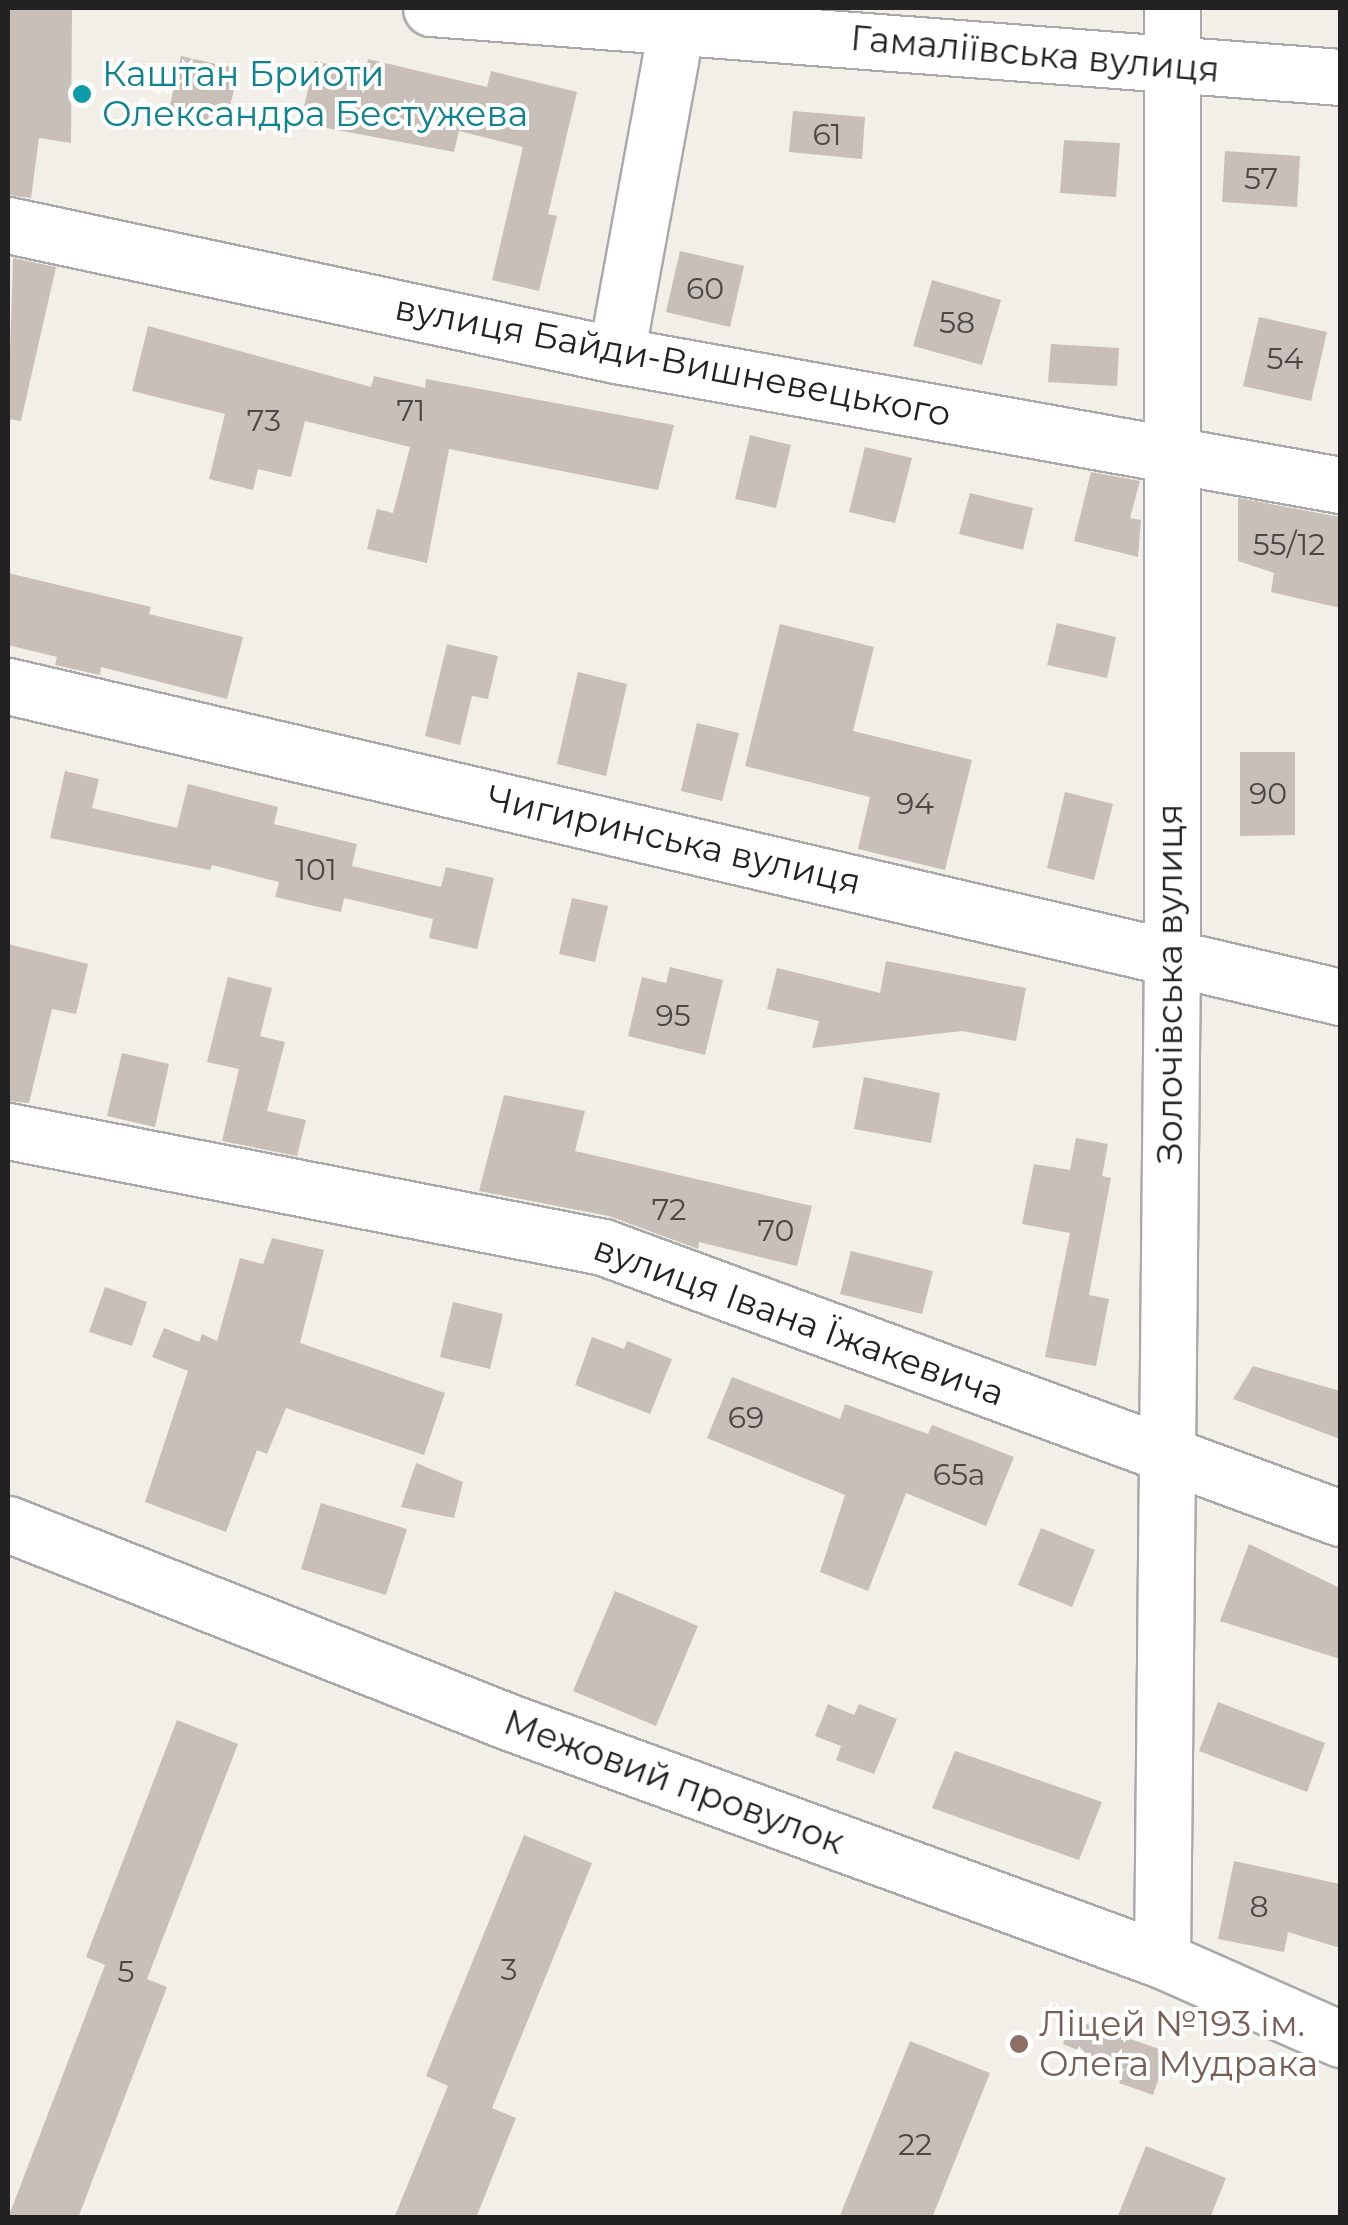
<!DOCTYPE html>
<meta charset="utf-8">
<style>
body{margin:0}
#map{position:relative;width:1348px;height:2225px;overflow:hidden;background:#f2efe9;font-family:Montserrat,sans-serif}
div>[style]{position:absolute}
.building>*{inset:0;background:#c7bfb8}
.roads{filter:drop-shadow(2px 0 #a9a9a9) drop-shadow(-2px 0 #a9a9a9) drop-shadow(0 2px #a9a9a9) drop-shadow(0 -2px #a9a9a9)}
.minor>*{height:55px;margin:-27.5px;padding:0 27.5px;transform-origin:27.5px;border-radius:27.5px;background:#fff}
.dots>*{width:28px;height:28px;translate:-50% -50%;box-sizing:border-box;border:5px solid #fff;border-radius:50%}
span{translate:-50% -50%;white-space:nowrap;text-align:center;line-height:1.15;-webkit-text-stroke:8px #fff;paint-order:stroke}
.number-label{font-size:30px;color:#4b4948}
.number-label span{-webkit-text-stroke-width:0}
.street-label{font-size:35px;color:#222}
.culture-label{font-size:35px;color:#0d838f}
.left{translate:0 -50%;text-align:left}
.education-label{font-size:35px;color:#785e54}
.frame{position:absolute;inset:0;border:10px solid #222;pointer-events:none}
</style>
<div id="map">
<div class="building">
<div style="clip-path:polygon(8px 8px,72px 8px,71px 143px,39px 138px,31px 198px,8px 195px)"></div>
<div style="clip-path:polygon(181px 56px,239px 69px,225px 127px,168px 114px)"></div>
<div style="clip-path:polygon(368px 59px,487px 87px,491px 71px,577px 92px,548px 214px,557px 216px,539px 291px,492px 280px,523px 147px,459px 131px,454px 152px,300px 123px,315px 61px,365px 73px)"></div>
<div style="clip-path:polygon(793px 111px,865px 117px,862px 159px,789px 152px)"></div>
<div style="clip-path:polygon(1064px 140px,1120px 143px,1116px 197px,1060px 193px)"></div>
<div style="clip-path:polygon(1225px 151px,1300px 156px,1297px 207px,1222px 202px)"></div>
<div style="clip-path:polygon(680px 251px,744px 266px,730px 327px,666px 312px)"></div>
<div style="clip-path:polygon(13px 258px,56px 267px,21px 421px,8px 419px)"></div>
<div style="clip-path:polygon(932px 280px,1001px 300px,982px 365px,913px 346px)"></div>
<div style="clip-path:polygon(1259px 317px,1327px 332px,1311px 401px,1243px 386px)"></div>
<div style="clip-path:polygon(148px 326px,371px 387px,374px 376px,425px 388px,426px 379px,674px 425px,658px 490px,449px 449px,427px 563px,367px 549px,377px 509px,393px 513px,410px 447px,305px 421px,291px 477px,258px 469px,253px 490px,209px 479px,225px 414px,132px 391px)"></div>
<div style="clip-path:polygon(1051px 344px,1119px 348px,1117px 386px,1048px 382px)"></div>
<div style="clip-path:polygon(750px 435px,791px 445px,776px 508px,735px 499px)"></div>
<div style="clip-path:polygon(865px 447px,912px 458px,895px 523px,849px 512px)"></div>
<div style="clip-path:polygon(1091px 472px,1140px 481px,1130px 518px,1141px 520px,1138px 557px,1074px 541px)"></div>
<div style="clip-path:polygon(970px 493px,1033px 508px,1023px 550px,959px 534px)"></div>
<div style="clip-path:polygon(1238px 498px,1340px 517px,1340px 608px,1271px 592px,1274px 573px,1238px 561px)"></div>
<div style="clip-path:polygon(8px 573px,151px 607px,149px 614px,243px 637px,227px 699px,101px 667px,100px 675px,55px 665px,57px 657px,8px 645px)"></div>
<div style="clip-path:polygon(1057px 623px,1116px 637px,1107px 678px,1047px 665px)"></div>
<div style="clip-path:polygon(780px 624px,874px 647px,853px 731px,972px 760px,945px 870px,858px 849px,870px 797px,745px 766px)"></div>
<div style="clip-path:polygon(447px 644px,498px 656px,488px 699px,472px 696px,460px 745px,425px 736px)"></div>
<div style="clip-path:polygon(578px 672px,627px 684px,606px 776px,557px 764px)"></div>
<div style="clip-path:polygon(697px 723px,739px 733px,722px 801px,681px 791px)"></div>
<div style="clip-path:polygon(1240px 752px,1295px 752px,1295px 835px,1240px 836px)"></div>
<div style="clip-path:polygon(65px 771px,99px 779px,92px 808px,177px 828px,188px 784px,278px 807px,274px 824px,357px 844px,352px 866px,441px 887px,446px 867px,494px 878px,477px 949px,429px 938px,433px 919px,344px 898px,341px 912px,275px 897px,279px 882px,212px 865px,210px 870px,50px 838px)"></div>
<div style="clip-path:polygon(1065px 792px,1113px 804px,1094px 880px,1047px 868px)"></div>
<div style="clip-path:polygon(572px 898px,608px 906px,595px 962px,559px 954px)"></div>
<div style="clip-path:polygon(8px 944px,88px 964px,76px 1014px,52px 1009px,29px 1103px,8px 1101px)"></div>
<div style="clip-path:polygon(886px 961px,1026px 988px,1016px 1041px,962px 1031px,812px 1048px,819px 1021px,767px 1009px,777px 968px,880px 993px)"></div>
<div style="clip-path:polygon(670px 967px,723px 980px,705px 1055px,628px 1036px,642px 977px,666px 983px)"></div>
<div style="clip-path:polygon(228px 977px,272px 988px,260px 1036px,285px 1042px,267px 1111px,306px 1120px,297px 1156px,222px 1141px,239px 1069px,207px 1062px)"></div>
<div style="clip-path:polygon(122px 1053px,169px 1064px,155px 1127px,107px 1116px)"></div>
<div style="clip-path:polygon(864px 1077px,940px 1093px,931px 1143px,854px 1129px)"></div>
<div style="clip-path:polygon(504px 1095px,585px 1111px,575px 1151px,812px 1206px,797px 1266px,699px 1242px,698px 1249px,609px 1216px,479px 1191px)"></div>
<div style="clip-path:polygon(1076px 1138px,1108px 1144px,1102px 1176px,1111px 1178px,1089px 1295px,1109px 1299px,1096px 1366px,1045px 1357px,1070px 1233px,1022px 1224px,1034px 1164px,1070px 1170px)"></div>
<div style="clip-path:polygon(272px 1238px,324px 1250px,300px 1343px,445px 1393px,424px 1455px,286px 1408px,267px 1454px,257px 1450px,226px 1532px,145px 1502px,188px 1371px,152px 1357px,164px 1328px,199px 1342px,202px 1334px,217px 1341px,240px 1258px,263px 1264px)"></div>
<div style="clip-path:polygon(851px 1251px,933px 1271px,922px 1314px,840px 1294px)"></div>
<div style="clip-path:polygon(105px 1287px,147px 1302px,132px 1346px,89px 1332px)"></div>
<div style="clip-path:polygon(453px 1302px,503px 1314px,490px 1369px,440px 1357px)"></div>
<div style="clip-path:polygon(592px 1337px,624px 1349px,627px 1341px,672px 1359px,650px 1414px,575px 1385px)"></div>
<div style="clip-path:polygon(1253px 1366px,1340px 1391px,1340px 1439px,1233px 1399px)"></div>
<div style="clip-path:polygon(732px 1377px,840px 1419px,845px 1404px,928px 1434px,932px 1425px,1014px 1457px,986px 1526px,906px 1493px,868px 1591px,820px 1572px,845px 1495px,707px 1438px)"></div>
<div style="clip-path:polygon(416px 1463px,463px 1482px,454px 1518px,401px 1507px)"></div>
<div style="clip-path:polygon(321px 1503px,407px 1529px,386px 1595px,301px 1569px)"></div>
<div style="clip-path:polygon(1041px 1528px,1095px 1550px,1072px 1607px,1018px 1585px)"></div>
<div style="clip-path:polygon(1249px 1544px,1340px 1588px,1340px 1659px,1220px 1621px)"></div>
<div style="clip-path:polygon(615px 1591px,698px 1626px,656px 1726px,573px 1691px)"></div>
<div style="clip-path:polygon(1218px 1702px,1325px 1743px,1307px 1792px,1199px 1751px)"></div>
<div style="clip-path:polygon(828px 1704px,854px 1715px,859px 1704px,897px 1719px,874px 1774px,836px 1760px,841px 1746px,815px 1736px)"></div>
<div style="clip-path:polygon(177px 1720px,238px 1744px,147px 1979px,167px 1987px,78px 2218px,8px 2218px,105px 1965px,86px 1957px)"></div>
<div style="clip-path:polygon(955px 1751px,1102px 1802px,1079px 1860px,932px 1808px)"></div>
<div style="clip-path:polygon(524px 1835px,592px 1863px,492px 2108px,516px 2118px,476px 2218px,394px 2218px,448px 2086px,426px 2076px)"></div>
<div style="clip-path:polygon(1234px 1861px,1340px 1884px,1340px 1948px,1288px 1932px,1284px 1952px,1218px 1939px)"></div>
<div style="clip-path:polygon(1072px 2019px,1168px 2052px,1153px 2095px,1119px 2083px,1124px 2069px,1063px 2044px)"></div>
<div style="clip-path:polygon(910px 2041px,990px 2073px,932px 2218px,839px 2218px)"></div>
<div style="clip-path:polygon(1146px 2146px,1226px 2178px,1210px 2218px,1117px 2218px)"></div>
</div>
<div class="roads">
<div class="minor">
<div style="left:431px;top:8px;width:912px;rotate:4.34deg"></div>
<div style="left:8px;top:225px;width:622px;rotate:12.07deg"></div>
<div style="left:616px;top:355px;width:736px;rotate:10.18deg"></div>
<div style="left:616px;top:355px;width:337px;rotate:-79.6deg"></div>
<div style="left:8px;top:686px;width:1368px;rotate:13.14deg"></div>
<div style="left:8px;top:1131px;width:606px;rotate:11.03deg"></div>
<div style="left:603px;top:1247px;width:785px;rotate:20.19deg"></div>
<div style="left:8px;top:1524px;width:539px;rotate:21.56deg"></div>
<div style="left:509px;top:1722px;width:695px;rotate:20.03deg"></div>
<div style="left:1162px;top:1960px;width:195px;rotate:23.9deg"></div>
<div style="left:1162px;top:1960px;width:1005px;rotate:-89.43deg"></div>
<div style="left:1172px;top:955px;width:947px;rotate:-90deg"></div>
</div>
</div>
<div class="dots">
<div style="left:82px;top:94px;background:#0f9aa8"></div>
<div style="left:1019px;top:2044px;background:#8d6e63"></div>
</div>
<div class="number-label">
<span style="left:827px;top:135px">61</span>
<span style="left:1261px;top:179px">57</span>
<span style="left:705px;top:289px">60</span>
<span style="left:957px;top:323px">58</span>
<span style="left:1285px;top:359px">54</span>
<span style="left:411px;top:411px">71</span>
<span style="left:264px;top:421px">73</span>
<span style="left:1289px;top:545px">55/12</span>
<span style="left:1268px;top:794px">90</span>
<span style="left:915px;top:804px">94</span>
<span style="left:316px;top:870px">101</span>
<span style="left:673px;top:1016px">95</span>
<span style="left:669px;top:1210px">72</span>
<span style="left:776px;top:1231px">70</span>
<span style="left:746px;top:1418px">69</span>
<span style="left:959px;top:1475px">65а</span>
<span style="left:1259px;top:1907px">8</span>
<span style="left:509px;top:1970px">3</span>
<span style="left:126px;top:1972px">5</span>
<span style="left:915px;top:2145px">22</span>
</div>
<div class="street-label">
<span style="left:1035px;top:54px;rotate:5deg">Гамаліївська вулиця</span>
<span style="left:673px;top:361px;rotate:11deg">вулиця Байди-Вишневецького</span>
<span style="left:674px;top:840px;rotate:13deg">Чигиринська вулиця</span>
<span style="left:1170px;top:984px;rotate:-90deg">Золочівська вулиця</span>
<span style="left:799px;top:1321px;rotate:20deg">вулиця Івана Їжакевича</span>
<span style="left:674px;top:1782px;rotate:20deg">Межовий провулок</span>
</div>
<div class="culture-label">
<span class="left" style="left:102px;top:94px">Каштан Бриоти<br>Олександра Бестужева</span>
</div>
<div class="education-label">
<span class="left" style="left:1039px;top:2044px">Ліцей №193 ім.<br>Олега Мудрака</span>
</div>
<div class="frame"></div>
</div>
